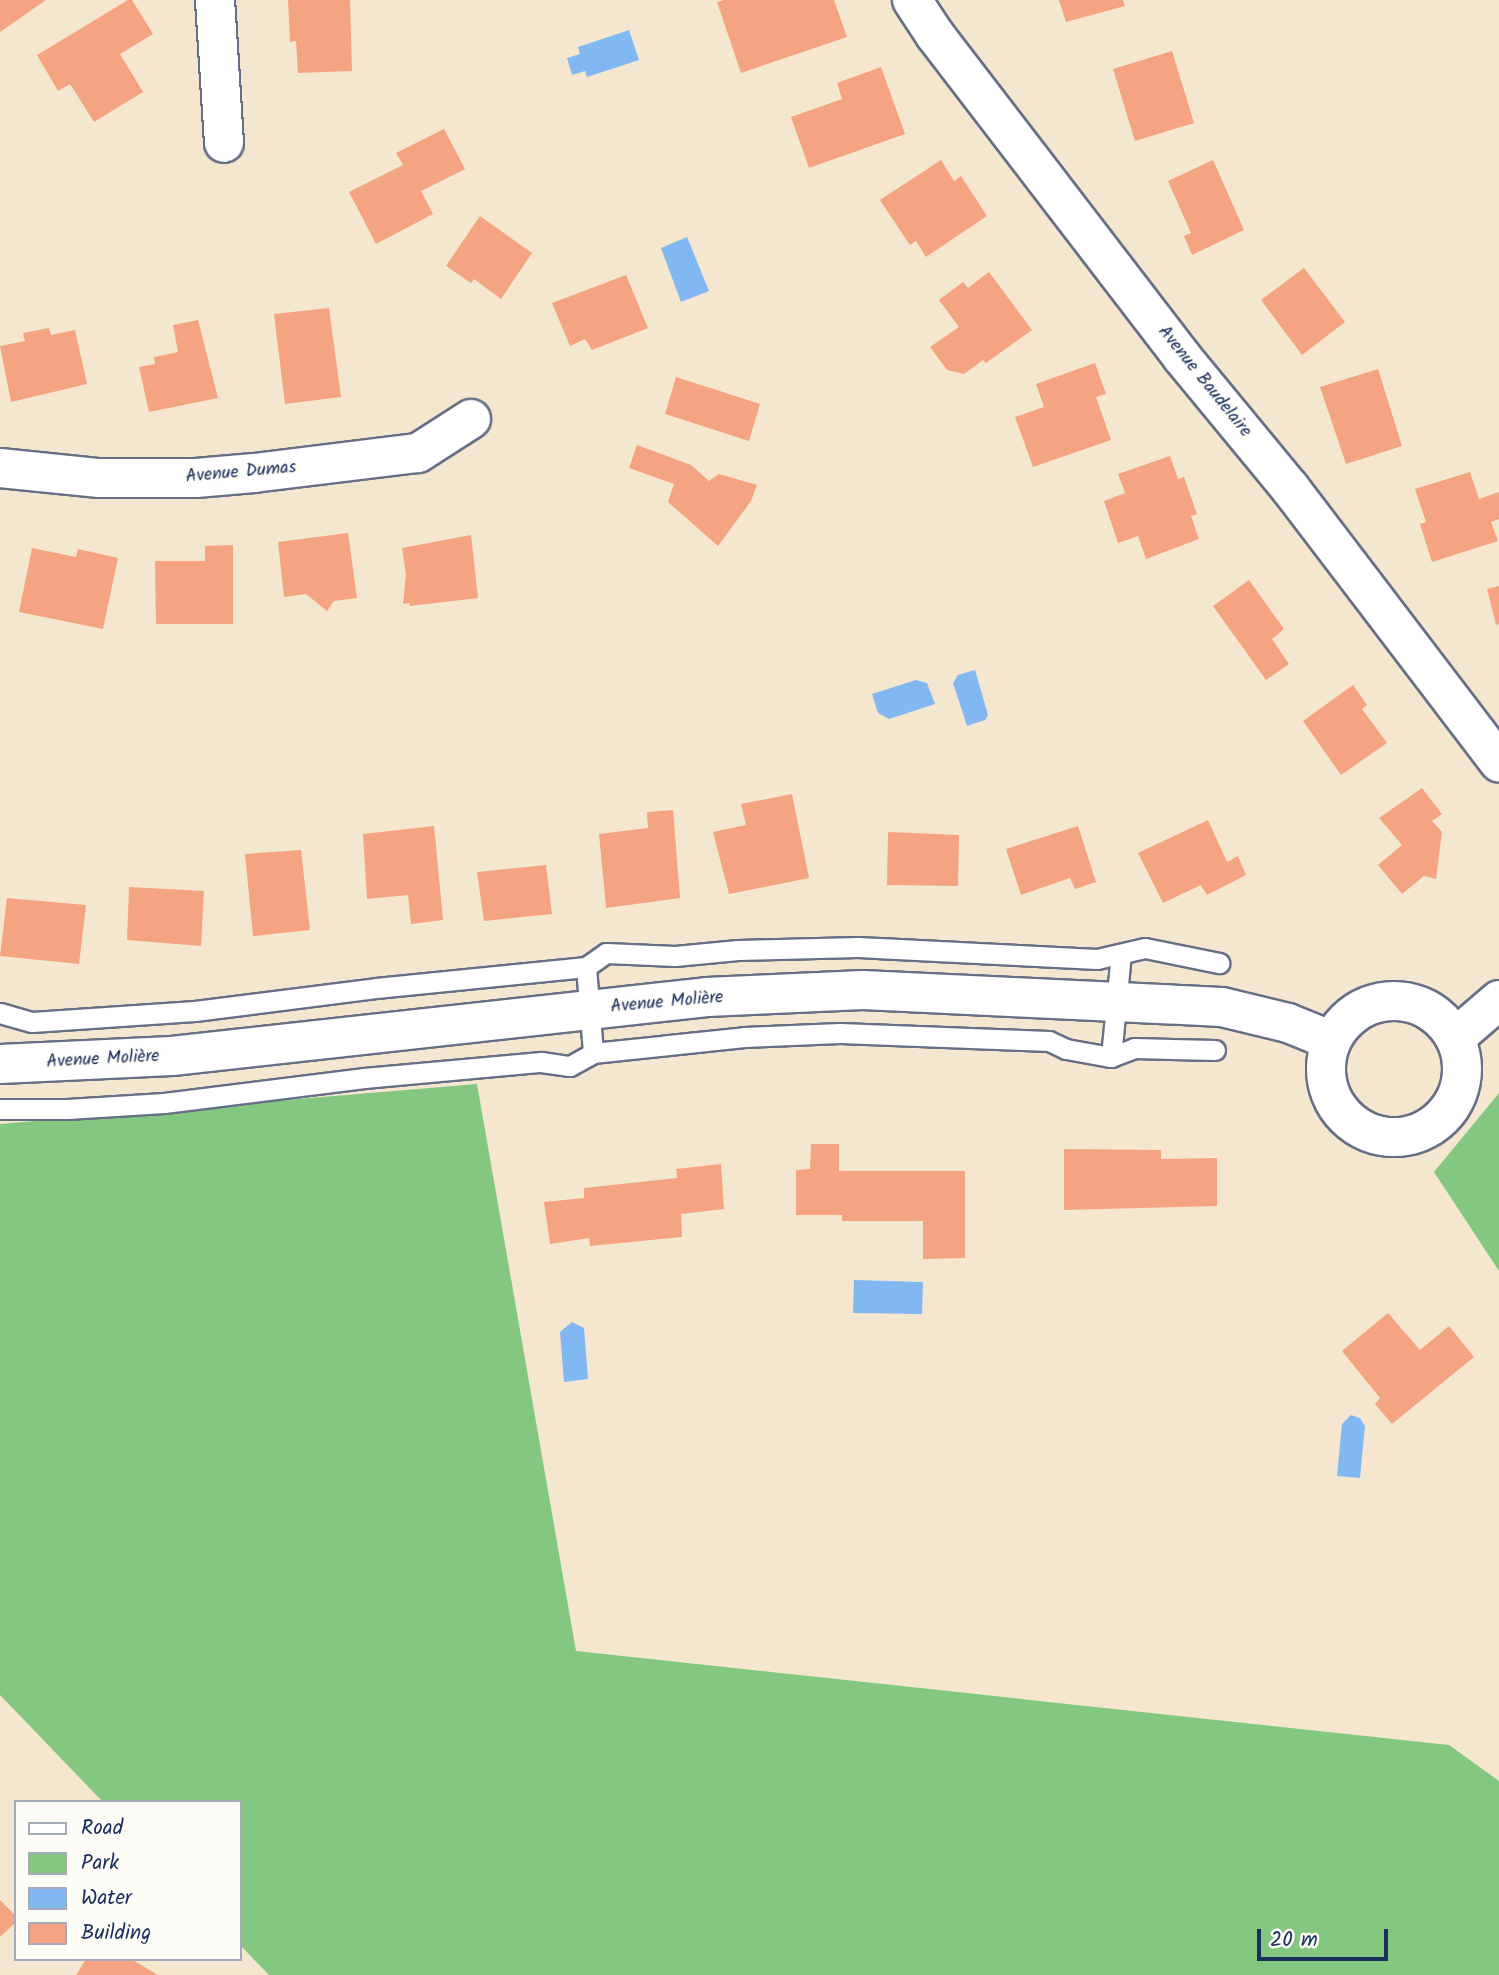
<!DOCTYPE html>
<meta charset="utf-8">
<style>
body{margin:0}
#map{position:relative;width:1499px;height:1975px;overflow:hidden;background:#f5e6cf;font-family:Kalam,sans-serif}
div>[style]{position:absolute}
.green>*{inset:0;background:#83c781}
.water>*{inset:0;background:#82b8f1}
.building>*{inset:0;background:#f4a481}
.roads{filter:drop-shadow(2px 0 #676f86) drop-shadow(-2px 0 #676f86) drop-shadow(0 2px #676f86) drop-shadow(0 -2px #676f86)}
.lane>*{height:19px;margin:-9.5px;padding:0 9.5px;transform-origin:9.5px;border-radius:9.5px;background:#fff}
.street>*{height:38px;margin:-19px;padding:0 19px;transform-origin:19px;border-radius:19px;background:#fff}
.street>.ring{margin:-19px;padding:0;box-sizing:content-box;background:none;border:38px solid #fff;border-radius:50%}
span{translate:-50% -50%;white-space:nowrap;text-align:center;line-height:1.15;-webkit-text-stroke:5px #fdfcf7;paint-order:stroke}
.street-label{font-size:18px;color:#1b2f5e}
.legend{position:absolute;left:14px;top:1800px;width:228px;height:161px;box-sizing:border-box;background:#fdfcf7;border:2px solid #a3aaba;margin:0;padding:9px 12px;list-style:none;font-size:21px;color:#1b2f5e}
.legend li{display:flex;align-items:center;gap:14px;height:35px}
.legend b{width:35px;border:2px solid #a3aaba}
.scale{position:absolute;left:1257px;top:1929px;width:131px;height:32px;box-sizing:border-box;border:4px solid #1b2f5e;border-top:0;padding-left:9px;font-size:21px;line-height:24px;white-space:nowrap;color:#1b2f5e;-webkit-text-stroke:5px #fdfcf7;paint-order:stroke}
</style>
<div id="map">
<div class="green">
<div style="clip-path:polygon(477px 1084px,576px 1651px,1449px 1745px,1499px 1781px,1499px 1975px,269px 1975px,240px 1945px,240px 1802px,103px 1802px,0 1695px,0 1124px)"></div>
<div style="clip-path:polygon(1499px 1093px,1499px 1271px,1434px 1172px)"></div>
</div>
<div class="water">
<div style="clip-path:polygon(629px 30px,639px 60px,587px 77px,585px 71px,572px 75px,567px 58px,580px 54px,578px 47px)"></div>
<div style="clip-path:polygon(687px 237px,709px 291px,681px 302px,661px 248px)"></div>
<div style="clip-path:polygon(975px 670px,988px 715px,985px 720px,967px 726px,953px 683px,958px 675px)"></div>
<div style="clip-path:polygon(916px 680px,927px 683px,935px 704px,889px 719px,878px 713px,872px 694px)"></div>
<div style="clip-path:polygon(854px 1280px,923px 1282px,922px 1314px,853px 1313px)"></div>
<div style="clip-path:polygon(572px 1322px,584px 1328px,588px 1379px,564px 1382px,560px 1332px)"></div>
<div style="clip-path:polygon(1351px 1415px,1360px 1418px,1365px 1426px,1360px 1478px,1337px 1476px,1342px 1424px)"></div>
</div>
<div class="building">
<div style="clip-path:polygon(0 0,46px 0,0 32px)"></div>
<div style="clip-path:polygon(128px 0,132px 0,153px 34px,120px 54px,143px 92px,94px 122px,70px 84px,58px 91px,37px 55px)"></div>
<div style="clip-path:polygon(288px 0,350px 0,352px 71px,298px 73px,296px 41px,290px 42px)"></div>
<div style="clip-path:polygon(724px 0,834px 0,847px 37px,741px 73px,717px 2px)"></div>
<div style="clip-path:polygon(1059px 0,1123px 0,1125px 6px,1066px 22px)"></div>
<div style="clip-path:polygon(1172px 51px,1194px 123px,1135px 141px,1113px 69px)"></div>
<div style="clip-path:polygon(881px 67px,905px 134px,809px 168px,791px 117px,842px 99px,837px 83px)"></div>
<div style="clip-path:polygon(444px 129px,465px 169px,421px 191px,433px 214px,376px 244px,349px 192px,403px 165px,396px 153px)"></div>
<div style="clip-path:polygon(941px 160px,954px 181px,961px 176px,987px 216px,926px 257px,916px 241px,910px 245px,880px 200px)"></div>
<div style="clip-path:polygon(1213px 160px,1244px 230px,1192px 255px,1184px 236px,1191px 233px,1168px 181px)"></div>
<div style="clip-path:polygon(480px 216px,532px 253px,501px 299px,474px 279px,471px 283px,446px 266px)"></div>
<div style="clip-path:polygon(1304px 268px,1345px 322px,1302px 355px,1261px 300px)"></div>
<div style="clip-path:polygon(989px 272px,1032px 330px,986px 363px,983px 360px,964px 374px,947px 370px,930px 347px,959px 327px,939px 300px,963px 282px,968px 288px)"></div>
<div style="clip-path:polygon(626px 275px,648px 328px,592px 350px,585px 339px,570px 346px,552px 303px)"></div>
<div style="clip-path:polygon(329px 308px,341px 397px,285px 404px,274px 314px)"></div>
<div style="clip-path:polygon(198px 320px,218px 398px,149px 412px,139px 367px,155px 364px,154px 357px,178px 352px,173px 325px)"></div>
<div style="clip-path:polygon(49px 328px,51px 335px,75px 330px,87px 384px,11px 402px,0 346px,25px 341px,23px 333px)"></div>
<div style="clip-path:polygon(1095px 363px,1106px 394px,1096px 397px,1111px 440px,1033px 467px,1015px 417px,1044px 407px,1036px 384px)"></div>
<div style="clip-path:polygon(1378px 369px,1402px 446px,1346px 464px,1320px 387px)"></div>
<div style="clip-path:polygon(676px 377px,760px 404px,749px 441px,665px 414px)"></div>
<div style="clip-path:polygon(637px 445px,691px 465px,709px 481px,719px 474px,757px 485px,751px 501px,718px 546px,668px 502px,674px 484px,629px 468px)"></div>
<div style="clip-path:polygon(1170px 456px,1178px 479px,1184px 477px,1197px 514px,1191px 516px,1199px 539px,1146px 559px,1138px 536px,1118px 543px,1104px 501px,1125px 493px,1118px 474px)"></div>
<div style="clip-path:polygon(1470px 472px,1479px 499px,1499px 492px,1499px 519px,1491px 522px,1498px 541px,1432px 562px,1420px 524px,1426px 522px,1415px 489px)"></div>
<div style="clip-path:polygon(348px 533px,357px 598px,334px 601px,327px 611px,306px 594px,284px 597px,278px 542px)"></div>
<div style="clip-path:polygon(471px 535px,478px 598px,410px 606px,409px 603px,403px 604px,406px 575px,402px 548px)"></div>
<div style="clip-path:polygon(233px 545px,233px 624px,156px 624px,155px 561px,205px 561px,205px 546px)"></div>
<div style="clip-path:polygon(32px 548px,76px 557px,78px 549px,118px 558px,103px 629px,19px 612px)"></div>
<div style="clip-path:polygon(1249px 580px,1284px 629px,1272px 639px,1289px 664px,1266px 680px,1213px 606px)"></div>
<div style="clip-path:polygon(1499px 586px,1499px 624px,1496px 625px,1487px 589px)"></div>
<div style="clip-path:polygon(1353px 685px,1367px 705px,1362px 709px,1387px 743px,1341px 775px,1303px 721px)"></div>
<div style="clip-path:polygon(1422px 788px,1442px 814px,1432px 821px,1442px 832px,1436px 879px,1424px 876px,1402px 894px,1378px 865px,1402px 845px,1379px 818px)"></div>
<div style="clip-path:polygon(792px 794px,809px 878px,729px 894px,713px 832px,746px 825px,741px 804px)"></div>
<div style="clip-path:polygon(673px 810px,680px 898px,606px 908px,599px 834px,648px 828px,647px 812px)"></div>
<div style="clip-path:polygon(1208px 820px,1227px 862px,1238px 856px,1246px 875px,1207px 895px,1201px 885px,1163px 903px,1138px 853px)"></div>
<div style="clip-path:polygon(434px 826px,443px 920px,411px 924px,408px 895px,367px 899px,363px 834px)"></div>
<div style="clip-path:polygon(1078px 826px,1096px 882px,1075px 889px,1070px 878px,1021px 895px,1006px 849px)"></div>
<div style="clip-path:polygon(888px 832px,959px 835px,958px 886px,887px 885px)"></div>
<div style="clip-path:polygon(301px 850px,310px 930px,253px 936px,245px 854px)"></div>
<div style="clip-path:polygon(546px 865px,552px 914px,484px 921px,477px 872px)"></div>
<div style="clip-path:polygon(129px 887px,204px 891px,201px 946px,127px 940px)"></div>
<div style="clip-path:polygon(7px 898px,86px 905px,79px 964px,0 956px)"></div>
<div style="clip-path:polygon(811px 1144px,839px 1144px,839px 1171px,965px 1171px,965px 1258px,923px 1259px,923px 1221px,842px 1221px,842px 1215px,796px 1215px,796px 1170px,810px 1169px)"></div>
<div style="clip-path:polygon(1064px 1149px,1161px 1150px,1161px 1159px,1217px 1158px,1217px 1206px,1064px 1210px)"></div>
<div style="clip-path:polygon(721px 1164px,724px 1209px,681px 1214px,682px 1237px,590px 1246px,589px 1238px,550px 1244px,544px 1202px,584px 1198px,584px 1188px,677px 1178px,676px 1169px)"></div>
<div style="clip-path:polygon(1388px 1313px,1420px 1350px,1449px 1326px,1474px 1357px,1392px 1424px,1375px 1404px,1380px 1398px,1342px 1351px)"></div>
<div style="clip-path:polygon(0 1900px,16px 1916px,16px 1922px,0 1937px)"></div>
<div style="clip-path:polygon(86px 1959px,131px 1959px,158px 1975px,76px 1975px)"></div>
</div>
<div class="roads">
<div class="lane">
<div style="left:586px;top:967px;width:86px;rotate:85.3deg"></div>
<div style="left:0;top:1013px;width:33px;rotate:16deg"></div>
<div style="left:32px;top:1022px;width:163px;rotate:-3.9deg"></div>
<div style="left:195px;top:1011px;width:182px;rotate:-7.2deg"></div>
<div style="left:376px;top:988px;width:211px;rotate:-5.7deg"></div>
<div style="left:586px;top:967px;width:24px;rotate:-35deg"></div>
<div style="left:606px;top:953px;width:69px;rotate:2.5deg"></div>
<div style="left:675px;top:956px;width:63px;rotate:-5.4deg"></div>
<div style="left:738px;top:950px;width:120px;rotate:-1.4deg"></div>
<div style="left:858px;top:947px;width:239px;rotate:2.9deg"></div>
<div style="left:1097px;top:959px;width:49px;rotate:-12.9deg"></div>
<div style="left:1145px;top:948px;width:76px;rotate:11.5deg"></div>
<div style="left:1111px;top:1057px;width:103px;rotate:-84.5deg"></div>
<div style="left:0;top:1109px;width:67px"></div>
<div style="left:67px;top:1109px;width:97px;rotate:-3.5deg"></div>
<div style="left:164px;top:1103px;width:202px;rotate:-7.1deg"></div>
<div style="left:364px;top:1078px;width:178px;rotate:-5.2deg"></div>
<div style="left:541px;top:1062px;width:29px;rotate:8deg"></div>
<div style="left:570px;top:1066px;width:26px;rotate:-29deg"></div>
<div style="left:593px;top:1053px;width:152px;rotate:-6deg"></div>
<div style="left:744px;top:1037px;width:96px;rotate:-2.4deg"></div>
<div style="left:840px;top:1033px;width:209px;rotate:2.2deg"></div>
<div style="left:1049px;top:1041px;width:19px;rotate:25deg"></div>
<div style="left:1066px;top:1049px;width:46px;rotate:10.1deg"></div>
<div style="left:1111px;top:1057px;width:25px;rotate:-21deg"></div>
<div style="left:1134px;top:1048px;width:81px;rotate:1.4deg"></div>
</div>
<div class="street">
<div style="left:215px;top:0;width:143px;rotate:86.4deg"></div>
<div style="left:912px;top:0;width:42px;rotate:56.7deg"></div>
<div style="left:935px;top:35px;width:406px;rotate:52.5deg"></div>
<div style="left:1182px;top:357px;width:170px;rotate:50.5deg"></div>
<div style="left:1290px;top:488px;width:345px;rotate:52.7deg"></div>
<div style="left:0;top:468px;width:100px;rotate:5.8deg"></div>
<div style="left:99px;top:478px;width:97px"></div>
<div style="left:196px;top:478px;width:58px;rotate:-4.9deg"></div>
<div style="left:254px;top:473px;width:165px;rotate:-7deg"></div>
<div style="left:418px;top:453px;width:63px;rotate:-32.7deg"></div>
<div class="ring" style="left:1326px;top:1001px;width:98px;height:98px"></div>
<div style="left:1455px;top:1038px;width:58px;rotate:-40.8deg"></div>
<div style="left:0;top:1064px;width:172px;rotate:-2.7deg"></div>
<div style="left:172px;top:1056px;width:538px;rotate:-6.29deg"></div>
<div style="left:707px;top:997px;width:156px;rotate:-2.6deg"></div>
<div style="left:863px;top:990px;width:359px;rotate:2.7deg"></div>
<div style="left:1222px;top:1007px;width:68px;rotate:13.6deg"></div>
<div style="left:1288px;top:1023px;width:45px;rotate:22deg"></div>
</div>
</div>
<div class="street-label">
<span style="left:1204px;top:382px;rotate:51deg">Avenue Baudelaire</span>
<span style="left:241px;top:473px;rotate:-5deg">Avenue Dumas</span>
<span style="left:667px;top:1003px;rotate:-5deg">Avenue Molière</span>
<span style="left:103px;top:1060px;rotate:-3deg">Avenue Molière</span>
</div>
<ul class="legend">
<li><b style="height:9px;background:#fff"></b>Road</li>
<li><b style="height:19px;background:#83c781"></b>Park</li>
<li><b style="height:19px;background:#82b8f1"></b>Water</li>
<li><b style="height:19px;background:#f4a481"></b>Building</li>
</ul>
<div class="scale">20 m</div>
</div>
